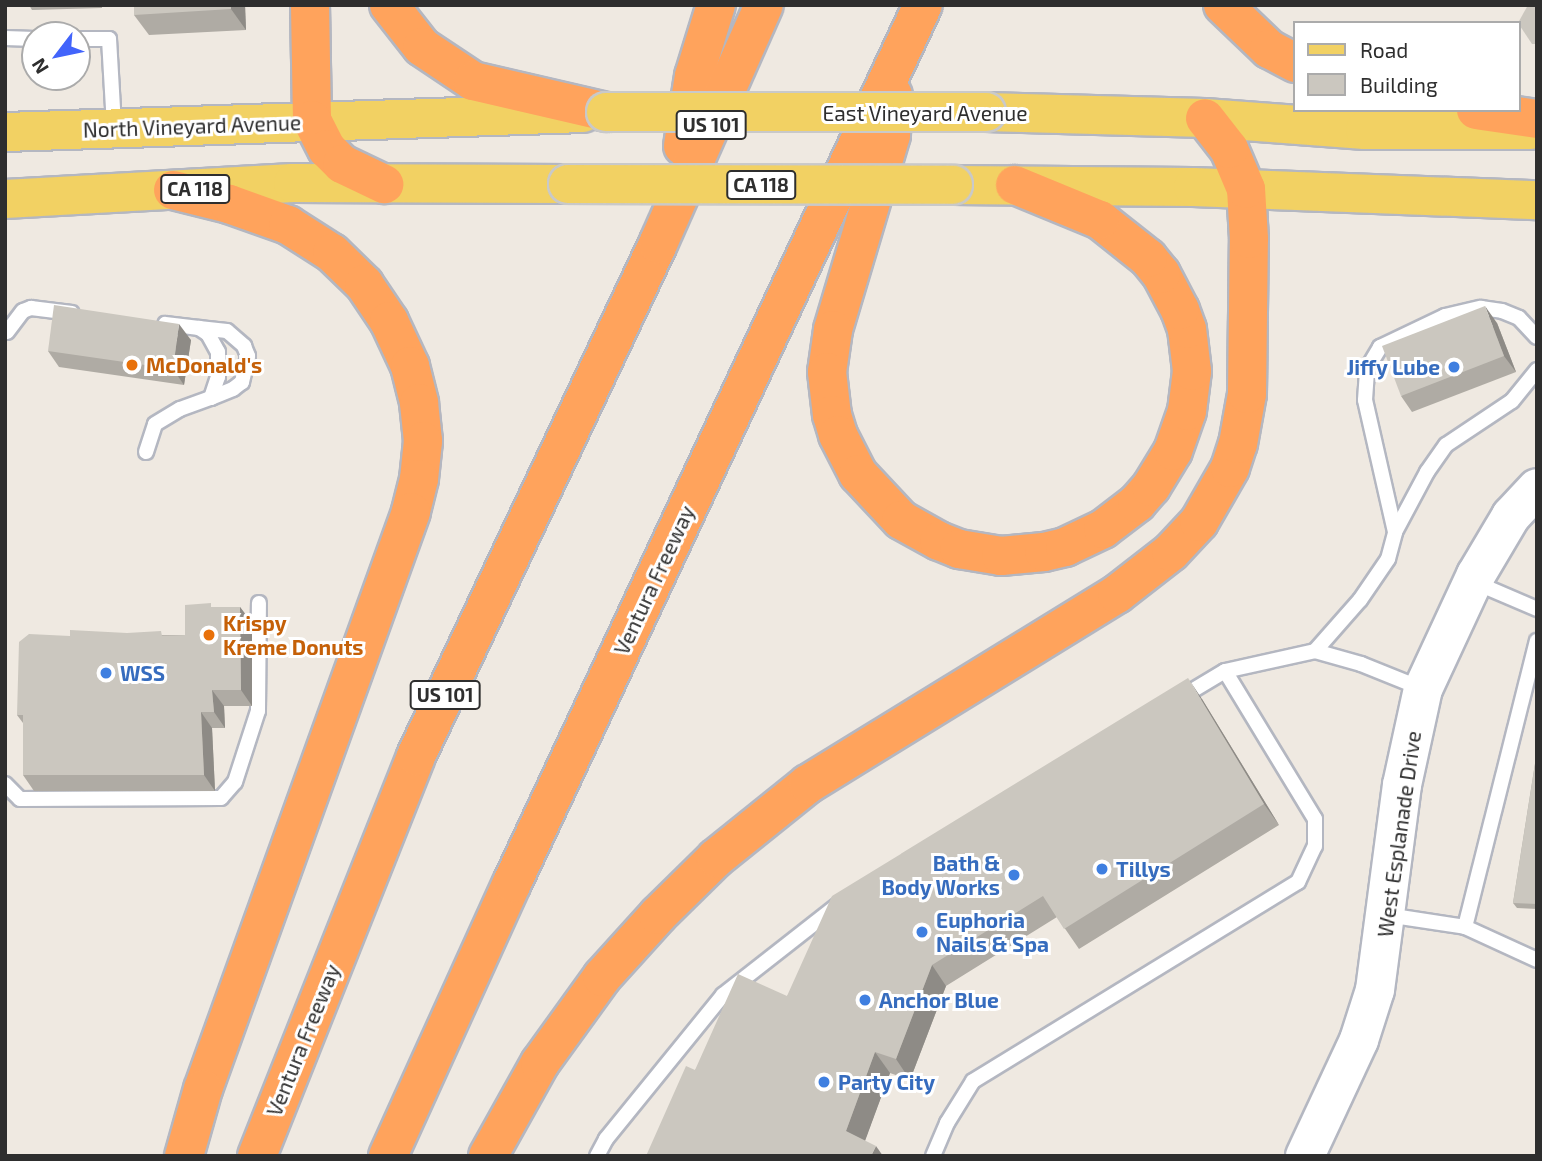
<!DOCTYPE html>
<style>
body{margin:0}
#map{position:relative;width:1542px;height:1161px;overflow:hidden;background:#efe9e1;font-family:"Exo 2",sans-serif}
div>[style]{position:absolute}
.roads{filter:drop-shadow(2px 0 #b4b7c1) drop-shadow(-2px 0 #b4b7c1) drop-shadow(0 2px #b4b7c1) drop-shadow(0 -2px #b4b7c1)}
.lane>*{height:14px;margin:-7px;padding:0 7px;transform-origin:7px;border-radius:7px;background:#fff}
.secondary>*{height:38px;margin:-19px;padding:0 19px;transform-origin:19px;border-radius:19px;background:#fff}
.primary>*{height:38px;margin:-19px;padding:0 19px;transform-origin:19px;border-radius:19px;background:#f2d163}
.highway>*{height:38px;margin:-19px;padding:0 19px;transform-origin:19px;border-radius:19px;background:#ffa35c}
.bridges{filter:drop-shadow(2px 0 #c9c9c9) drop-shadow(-2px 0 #c9c9c9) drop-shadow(0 2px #c9c9c9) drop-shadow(0 -2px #c9c9c9)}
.primary-bridge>*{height:38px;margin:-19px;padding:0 19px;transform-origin:19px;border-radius:19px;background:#f2d163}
.wall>*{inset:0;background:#afaba4}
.shaded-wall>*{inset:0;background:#8e8b86}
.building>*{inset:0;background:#cbc7bf}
.dots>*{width:19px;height:19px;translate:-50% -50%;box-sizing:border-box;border:4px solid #fff;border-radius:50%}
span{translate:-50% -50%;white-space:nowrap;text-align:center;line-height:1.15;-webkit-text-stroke:6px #fff;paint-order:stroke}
.shield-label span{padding:2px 5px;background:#fff;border:2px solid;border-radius:5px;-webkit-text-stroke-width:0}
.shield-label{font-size:19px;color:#2e2e2e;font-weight:700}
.street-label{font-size:21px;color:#2e2e2e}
.food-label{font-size:21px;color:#c56008;font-weight:700}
.left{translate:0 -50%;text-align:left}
.shop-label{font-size:21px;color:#366cbe;font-weight:700}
.right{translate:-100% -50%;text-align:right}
.frame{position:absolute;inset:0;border:7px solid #2e2e2e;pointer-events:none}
.legend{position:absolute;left:1293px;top:21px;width:228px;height:91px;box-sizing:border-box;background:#fff;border:2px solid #ababab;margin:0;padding:9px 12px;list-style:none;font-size:21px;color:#2e2e2e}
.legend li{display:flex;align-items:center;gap:14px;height:35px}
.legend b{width:35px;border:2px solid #ababab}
.north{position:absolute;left:21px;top:21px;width:70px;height:70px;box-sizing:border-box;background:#fff;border:2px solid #ababab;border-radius:50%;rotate:238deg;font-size:19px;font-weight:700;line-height:28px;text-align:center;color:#2e2e2e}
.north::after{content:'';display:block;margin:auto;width:24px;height:32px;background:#4264fb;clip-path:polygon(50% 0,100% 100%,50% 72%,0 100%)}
</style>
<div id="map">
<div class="roads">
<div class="lane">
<div style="left:5px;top:38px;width:30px;rotate:2deg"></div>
<div style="left:77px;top:39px;width:32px"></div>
<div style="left:109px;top:39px;width:87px;rotate:86.7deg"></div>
<div style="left:199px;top:328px;width:28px;rotate:6deg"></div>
<div style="left:227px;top:331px;width:23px;rotate:41deg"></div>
<div style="left:244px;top:346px;width:11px;rotate:68deg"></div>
<div style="left:248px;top:356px;width:27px;rotate:103deg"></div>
<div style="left:242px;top:382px;width:11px;rotate:142deg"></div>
<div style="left:233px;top:389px;width:24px;rotate:158deg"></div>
<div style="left:7px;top:332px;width:26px;rotate:-53deg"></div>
<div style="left:23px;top:311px;width:9px;rotate:-21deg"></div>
<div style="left:31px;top:308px;width:41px;rotate:7deg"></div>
<div style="left:146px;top:452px;width:29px;rotate:-72deg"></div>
<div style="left:155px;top:424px;width:29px;rotate:-31deg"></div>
<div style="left:180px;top:409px;width:33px;rotate:-20deg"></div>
<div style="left:211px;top:398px;width:22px;rotate:-72deg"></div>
<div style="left:218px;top:377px;width:25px;rotate:-90deg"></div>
<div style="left:218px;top:352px;width:21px;rotate:-119deg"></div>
<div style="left:208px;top:334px;width:11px;rotate:-146deg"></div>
<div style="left:199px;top:328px;width:34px;rotate:-173deg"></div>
<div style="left:1395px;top:532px;width:135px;rotate:-102.8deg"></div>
<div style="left:1365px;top:400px;width:31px;rotate:-86deg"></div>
<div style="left:1367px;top:369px;width:26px;rotate:-59deg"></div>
<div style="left:1380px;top:347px;width:72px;rotate:-25.5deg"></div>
<div style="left:1445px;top:316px;width:37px;rotate:-13deg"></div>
<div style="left:1481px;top:308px;width:21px;rotate:8deg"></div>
<div style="left:1502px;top:311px;width:18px;rotate:22deg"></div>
<div style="left:1519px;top:318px;width:26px;rotate:47deg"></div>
<div style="left:1474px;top:582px;width:69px;rotate:23.2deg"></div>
<div style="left:1315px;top:651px;width:68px;rotate:-48.6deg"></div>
<div style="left:1360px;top:600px;width:50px;rotate:-55.7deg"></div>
<div style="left:1388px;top:559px;width:28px;rotate:-75deg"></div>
<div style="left:1395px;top:532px;width:68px;rotate:-61.9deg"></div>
<div style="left:1427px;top:472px;width:33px;rotate:-55deg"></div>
<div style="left:1446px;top:445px;width:79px;rotate:-33.7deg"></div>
<div style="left:1512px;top:401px;width:40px;rotate:-51deg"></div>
<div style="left:1180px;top:698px;width:52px;rotate:-31deg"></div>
<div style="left:1225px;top:671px;width:92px;rotate:-12.5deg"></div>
<div style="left:1315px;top:651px;width:48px;rotate:15.8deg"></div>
<div style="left:1361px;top:664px;width:67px;rotate:22deg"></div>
<div style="left:5px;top:784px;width:21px;rotate:45deg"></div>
<div style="left:20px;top:799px;width:201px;rotate:-0.3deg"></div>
<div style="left:221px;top:798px;width:21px;rotate:-49deg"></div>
<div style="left:235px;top:782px;width:75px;rotate:-72.1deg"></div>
<div style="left:258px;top:711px;width:108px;rotate:-89.5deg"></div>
<div style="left:1387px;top:915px;width:79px;rotate:8.7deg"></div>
<div style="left:1465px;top:927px;width:79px;rotate:24.6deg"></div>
<div style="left:1465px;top:927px;width:295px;rotate:-75.9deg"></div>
<div style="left:597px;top:1156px;width:19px;rotate:-62deg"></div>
<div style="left:606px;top:1139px;width:186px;rotate:-50.9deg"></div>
<div style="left:723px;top:995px;width:147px;rotate:-38.1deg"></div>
<div style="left:933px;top:1156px;width:36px;rotate:-67deg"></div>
<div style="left:947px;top:1123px;width:49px;rotate:-58.2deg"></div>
<div style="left:973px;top:1081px;width:381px;rotate:-31.5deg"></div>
<div style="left:1298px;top:882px;width:40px;rotate:-65deg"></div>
<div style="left:1315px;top:846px;width:27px;rotate:-90deg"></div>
<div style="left:1315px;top:819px;width:173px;rotate:-121.3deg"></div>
</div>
<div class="secondary">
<div style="left:1305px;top:1156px;width:128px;rotate:-65deg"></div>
<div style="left:1359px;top:1040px;width:52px;rotate:-72.3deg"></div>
<div style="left:1375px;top:990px;width:207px;rotate:-82.5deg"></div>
<div style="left:1402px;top:785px;width:98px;rotate:-77.7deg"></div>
<div style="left:1423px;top:689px;width:126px;rotate:-65.1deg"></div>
<div style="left:1476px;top:575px;width:69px;rotate:-59.3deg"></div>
<div style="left:1511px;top:516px;width:38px;rotate:-47deg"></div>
</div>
<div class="primary">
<div style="left:986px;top:112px;width:219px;rotate:1.6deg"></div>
<div style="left:1205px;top:118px;width:160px;rotate:4.3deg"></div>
<div style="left:1365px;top:130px;width:166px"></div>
<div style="left:5px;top:132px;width:578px;rotate:-1.88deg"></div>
<div style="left:953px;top:185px;width:240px;rotate:0.5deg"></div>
<div style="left:1193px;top:187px;width:344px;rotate:2.2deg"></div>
<div style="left:5px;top:199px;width:288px;rotate:-3.2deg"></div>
<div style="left:293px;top:183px;width:275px;rotate:0.2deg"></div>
</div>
<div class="highway">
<div style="left:310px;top:5px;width:115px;rotate:89deg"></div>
<div style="left:312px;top:120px;width:33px;rotate:63deg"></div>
<div style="left:327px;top:149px;width:21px;rotate:45deg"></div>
<div style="left:342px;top:164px;width:47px;rotate:25.5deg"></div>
<div style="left:389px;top:5px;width:53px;rotate:51.8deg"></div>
<div style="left:422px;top:47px;width:61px;rotate:33.7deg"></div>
<div style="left:473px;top:81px;width:137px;rotate:13.1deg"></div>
<div style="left:1223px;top:5px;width:64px;rotate:43.7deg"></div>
<div style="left:1269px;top:49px;width:30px;rotate:28deg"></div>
<div style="left:893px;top:95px;width:40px;rotate:92.9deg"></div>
<div style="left:891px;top:135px;width:203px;rotate:106.6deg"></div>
<div style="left:833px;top:330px;width:42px;rotate:98.1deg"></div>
<div style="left:827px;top:372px;width:43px;rotate:83.4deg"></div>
<div style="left:832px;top:415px;width:21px;rotate:73deg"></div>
<div style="left:838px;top:435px;width:44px;rotate:62.9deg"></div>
<div style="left:858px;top:474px;width:63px;rotate:46.9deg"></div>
<div style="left:901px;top:520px;width:43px;rotate:28.9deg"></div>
<div style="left:939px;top:541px;width:22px;rotate:22deg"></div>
<div style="left:959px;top:549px;width:43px;rotate:9.5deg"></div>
<div style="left:1001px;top:556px;width:43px;rotate:-5.3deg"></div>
<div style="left:1044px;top:552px;width:22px;rotate:-13deg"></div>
<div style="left:1065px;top:547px;width:42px;rotate:-25.3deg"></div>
<div style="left:1103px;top:529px;width:43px;rotate:-37.4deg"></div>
<div style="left:1137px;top:503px;width:21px;rotate:-49deg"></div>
<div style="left:1151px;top:487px;width:42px;rotate:-58.6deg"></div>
<div style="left:1173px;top:451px;width:42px;rotate:-70.7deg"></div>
<div style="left:1187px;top:411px;width:40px;rotate:-82.9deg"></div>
<div style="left:1192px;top:371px;width:42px;rotate:-96.8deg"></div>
<div style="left:1187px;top:329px;width:20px;rotate:-110deg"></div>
<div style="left:1180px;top:310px;width:41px;rotate:-117.8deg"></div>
<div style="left:1161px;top:274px;width:21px;rotate:-129deg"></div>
<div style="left:1148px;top:258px;width:61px;rotate:-141.6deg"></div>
<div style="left:1100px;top:220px;width:92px;rotate:-157.6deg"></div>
<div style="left:1476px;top:110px;width:62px;rotate:8.4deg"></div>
<div style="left:683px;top:146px;width:71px;rotate:-81.1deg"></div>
<div style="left:694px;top:76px;width:74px;rotate:-72.8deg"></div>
<div style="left:173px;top:190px;width:58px;rotate:14deg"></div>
<div style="left:229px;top:204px;width:63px;rotate:19.6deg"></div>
<div style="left:288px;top:225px;width:52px;rotate:32.5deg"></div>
<div style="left:332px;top:253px;width:45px;rotate:44.1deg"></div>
<div style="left:364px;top:284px;width:45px;rotate:56deg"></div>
<div style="left:389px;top:321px;width:50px;rotate:65deg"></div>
<div style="left:410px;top:366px;width:38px;rotate:76deg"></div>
<div style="left:419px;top:403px;width:38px;rotate:84deg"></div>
<div style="left:423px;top:441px;width:38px;rotate:96deg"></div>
<div style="left:419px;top:479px;width:34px;rotate:104deg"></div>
<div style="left:411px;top:512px;width:613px;rotate:109.82deg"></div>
<div style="left:203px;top:1089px;width:70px;rotate:105.8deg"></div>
<div style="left:257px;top:1156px;width:430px;rotate:-68.3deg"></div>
<div style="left:416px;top:756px;width:566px;rotate:-64.7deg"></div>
<div style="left:658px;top:244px;width:261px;rotate:-66.1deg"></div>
<div style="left:388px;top:1156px;width:300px;rotate:-65.6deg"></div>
<div style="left:512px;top:883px;width:969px;rotate:-64.92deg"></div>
<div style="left:488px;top:1156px;width:107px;rotate:-60.8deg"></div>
<div style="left:540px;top:1063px;width:106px;rotate:-54.2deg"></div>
<div style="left:602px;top:977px;width:84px;rotate:-47.9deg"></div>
<div style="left:658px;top:915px;width:81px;rotate:-44.5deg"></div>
<div style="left:716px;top:858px;width:118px;rotate:-38.8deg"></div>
<div style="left:808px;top:784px;width:363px;rotate:-31.6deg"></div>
<div style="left:1117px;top:594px;width:68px;rotate:-37.9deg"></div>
<div style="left:1171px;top:552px;width:41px;rotate:-47deg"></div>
<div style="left:1199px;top:522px;width:62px;rotate:-60.1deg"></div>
<div style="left:1230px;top:468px;width:25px;rotate:-72deg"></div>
<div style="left:1238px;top:444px;width:51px;rotate:-79.8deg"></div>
<div style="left:1247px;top:394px;width:155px;rotate:-89.3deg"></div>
<div style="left:1249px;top:239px;width:50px;rotate:-93.4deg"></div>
<div style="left:1246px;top:189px;width:43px;rotate:-113deg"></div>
<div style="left:1229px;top:149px;width:39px;rotate:-128deg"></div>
</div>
</div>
<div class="bridges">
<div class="primary-bridge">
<div style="left:606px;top:112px;width:380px"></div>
<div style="left:568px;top:184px;width:385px;rotate:0.1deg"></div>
</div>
</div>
<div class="wall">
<div style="clip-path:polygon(29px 5px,102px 5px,102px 8px,32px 10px)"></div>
<div style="clip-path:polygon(134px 5px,245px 5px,246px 30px,149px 35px,134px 15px)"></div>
<div style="clip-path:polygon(1497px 323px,1516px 372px,1412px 412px,1401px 396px)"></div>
<div style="clip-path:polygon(191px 340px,184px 385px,59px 367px,48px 351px)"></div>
<div style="clip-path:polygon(214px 607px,240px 607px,252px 623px,252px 706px,224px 706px,225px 728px,212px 728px,215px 791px,34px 791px,23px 775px,23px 723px,17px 715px,70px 636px,185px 635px)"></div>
<div style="clip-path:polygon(1202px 699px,1279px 825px,1079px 949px,1057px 917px,946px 986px,910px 1080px,890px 1073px,865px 1140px,695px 1070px,787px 996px)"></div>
<div style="clip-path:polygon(1537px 751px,1537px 909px,1517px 908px,1513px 903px)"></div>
</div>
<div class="shaded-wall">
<div style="clip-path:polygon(231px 5px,245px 5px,246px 30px,231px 9px)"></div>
<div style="clip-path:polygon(1485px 306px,1497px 323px,1516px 372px,1504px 356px)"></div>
<div style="clip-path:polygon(179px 324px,191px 340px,184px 385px,173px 369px)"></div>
<div style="clip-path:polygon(240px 607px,252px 623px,252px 706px,241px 690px)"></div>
<div style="clip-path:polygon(1188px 678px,1202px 699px,1279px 825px,1264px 804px)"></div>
<div style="clip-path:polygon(212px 690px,224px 706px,225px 728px,214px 712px)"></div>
<div style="clip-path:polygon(201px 712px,212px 728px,215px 791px,204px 775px)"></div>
<div style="clip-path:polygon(932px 965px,946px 986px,910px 1080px,896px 1059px)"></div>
<div style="clip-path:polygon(875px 1052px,890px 1073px,861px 1152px,846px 1131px)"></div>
<div style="clip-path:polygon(876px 1146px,883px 1156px,871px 1156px)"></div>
</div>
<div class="building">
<div style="clip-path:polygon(134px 5px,231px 5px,231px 9px,134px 15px)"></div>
<div style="clip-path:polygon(1528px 5px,1537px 5px,1537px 44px,1532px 44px,1518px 23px)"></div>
<div style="clip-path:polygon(54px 305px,179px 324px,173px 369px,48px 351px)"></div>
<div style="clip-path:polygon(1485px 306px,1504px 356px,1401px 396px,1382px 346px)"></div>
<div style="clip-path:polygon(211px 603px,211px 607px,240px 607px,241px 690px,212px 690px,214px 712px,201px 712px,204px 775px,23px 775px,23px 715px,17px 715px,19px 642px,29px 634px,70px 636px,70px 630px,127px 633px,161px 631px,162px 636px,185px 635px,185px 605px)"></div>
<div style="clip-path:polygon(1188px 678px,1264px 804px,1064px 929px,1043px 896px,932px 965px,896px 1059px,875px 1052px,846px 1131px,876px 1146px,871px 1156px,646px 1156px,686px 1066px,695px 1070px,738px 974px,787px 996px,832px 896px)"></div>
<div style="clip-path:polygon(1537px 751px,1537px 904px,1513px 903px)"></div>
</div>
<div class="dots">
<div style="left:132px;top:365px;background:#e8710a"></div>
<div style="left:1454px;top:367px;background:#3f7fe0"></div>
<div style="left:209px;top:635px;background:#e8710a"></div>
<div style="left:106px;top:673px;background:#3f7fe0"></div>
<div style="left:1102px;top:869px;background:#3f7fe0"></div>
<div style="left:1014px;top:875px;background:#3f7fe0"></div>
<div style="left:922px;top:932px;background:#3f7fe0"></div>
<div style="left:865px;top:1000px;background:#3f7fe0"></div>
<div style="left:824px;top:1082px;background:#3f7fe0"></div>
</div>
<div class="shield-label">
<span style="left:711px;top:125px">US 101</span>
<span style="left:761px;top:185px">CA 118</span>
<span style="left:195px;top:189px">CA 118</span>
<span style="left:445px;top:695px">US 101</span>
</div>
<div class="street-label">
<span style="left:925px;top:113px">East Vineyard Avenue</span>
<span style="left:192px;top:126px;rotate:-2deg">North Vineyard Avenue</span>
<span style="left:654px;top:580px;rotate:-65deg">Ventura Freeway</span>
<span style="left:1399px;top:834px;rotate:-82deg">West Esplanade Drive</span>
<span style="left:303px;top:1040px;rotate:-68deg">Ventura Freeway</span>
</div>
<div class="food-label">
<span class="left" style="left:146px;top:365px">McDonald's</span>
<span class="left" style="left:223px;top:635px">Krispy<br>Kreme Donuts</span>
</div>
<div class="shop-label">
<span class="right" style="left:1440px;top:367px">Jiffy Lube</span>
<span class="left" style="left:120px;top:673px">WSS</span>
<span class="right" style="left:1000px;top:875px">Bath &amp;<br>Body Works</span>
<span class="left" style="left:1116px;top:869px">Tillys</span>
<span class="left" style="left:936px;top:932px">Euphoria<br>Nails &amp; Spa</span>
<span class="left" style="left:879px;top:1000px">Anchor Blue</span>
<span class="left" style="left:838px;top:1082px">Party City</span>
</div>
<div class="frame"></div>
<ul class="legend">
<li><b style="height:9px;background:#f2d163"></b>Road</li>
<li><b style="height:19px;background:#cbc7bf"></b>Building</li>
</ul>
<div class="north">N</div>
</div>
